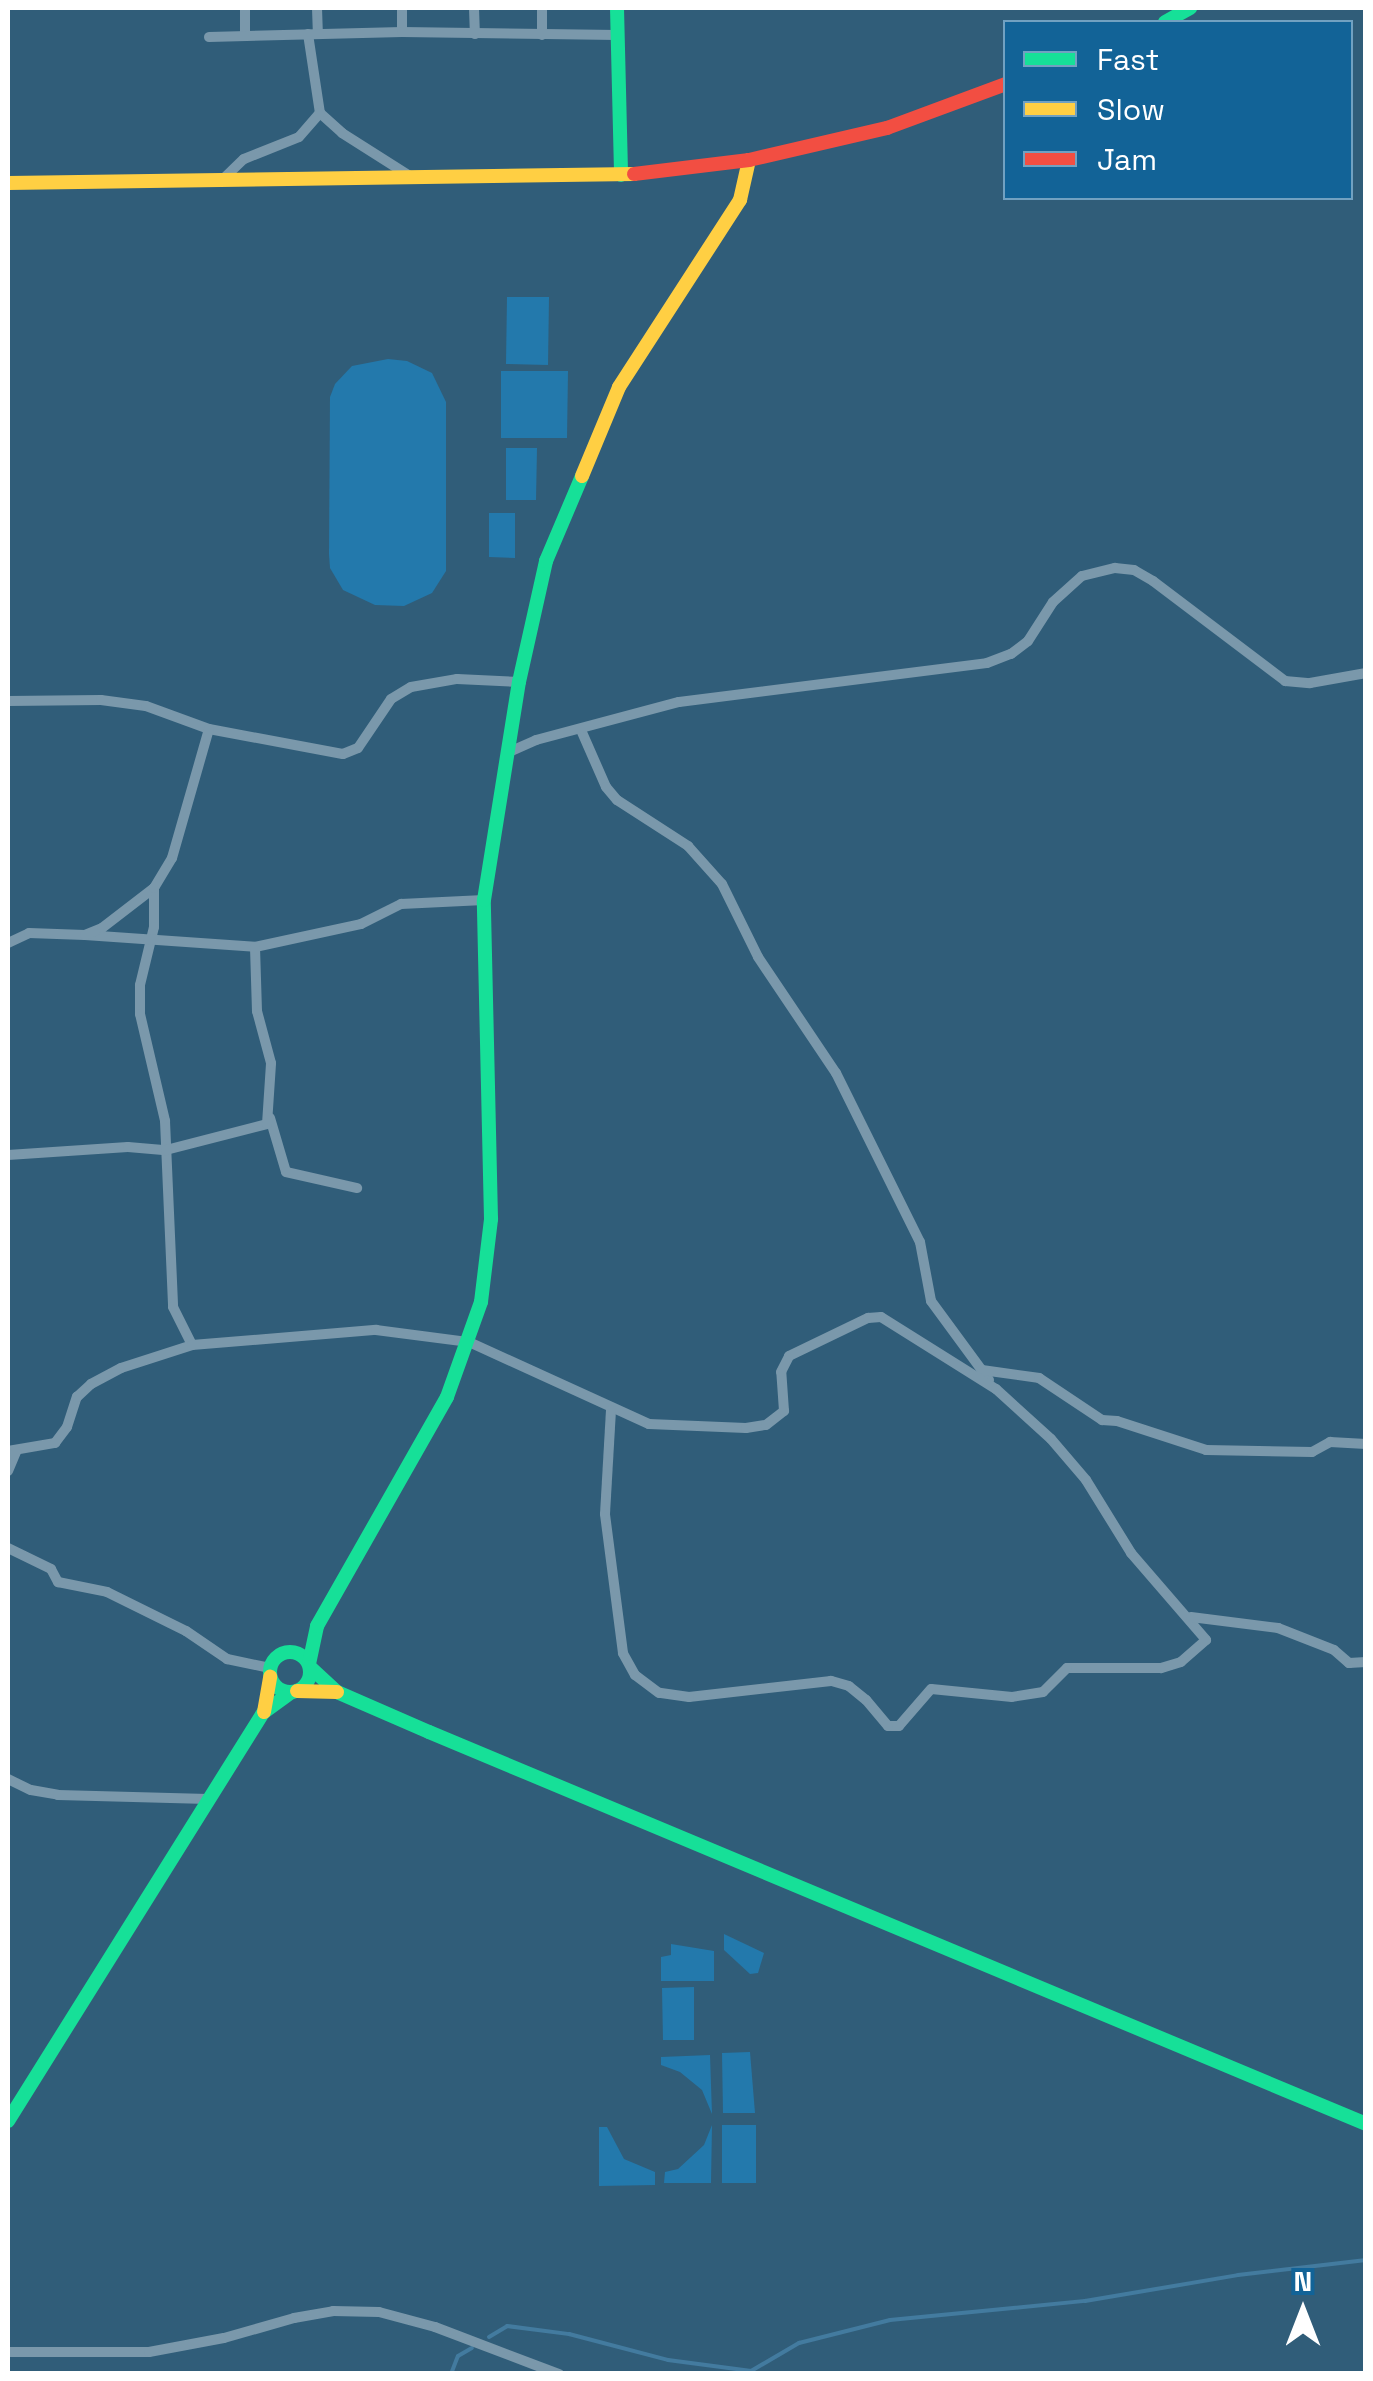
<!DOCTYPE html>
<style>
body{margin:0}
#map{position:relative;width:1373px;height:2381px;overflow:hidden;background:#305d79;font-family:"Space Grotesk",sans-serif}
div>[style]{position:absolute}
.green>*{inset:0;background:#2379ac}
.stream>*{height:4px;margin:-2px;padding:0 2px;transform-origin:2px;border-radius:2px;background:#437b9f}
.street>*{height:10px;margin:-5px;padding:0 5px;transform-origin:5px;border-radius:5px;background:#7a98ab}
.fast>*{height:14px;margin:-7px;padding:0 7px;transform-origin:7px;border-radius:7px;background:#16e098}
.fast>.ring{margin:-7px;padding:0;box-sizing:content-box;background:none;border:14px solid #16e098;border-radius:50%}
.slow>*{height:14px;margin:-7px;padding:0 7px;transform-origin:7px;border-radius:7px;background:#ffcf43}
.jam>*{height:14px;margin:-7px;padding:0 7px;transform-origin:7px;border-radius:7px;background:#f24e42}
span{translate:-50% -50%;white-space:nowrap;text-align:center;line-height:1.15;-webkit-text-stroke:8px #126397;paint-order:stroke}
.frame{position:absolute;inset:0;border:10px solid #fff;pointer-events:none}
.legend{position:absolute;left:1003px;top:20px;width:350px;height:180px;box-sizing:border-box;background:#126397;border:2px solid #71a1c1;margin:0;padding:12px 18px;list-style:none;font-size:30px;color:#fff}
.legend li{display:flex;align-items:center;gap:20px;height:50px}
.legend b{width:50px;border:2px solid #71a1c1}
.north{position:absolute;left:1253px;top:2261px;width:100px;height:100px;-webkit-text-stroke:8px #126397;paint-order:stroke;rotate:0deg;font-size:28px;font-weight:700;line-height:40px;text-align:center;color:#fff}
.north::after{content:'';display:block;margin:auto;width:35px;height:45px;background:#fff;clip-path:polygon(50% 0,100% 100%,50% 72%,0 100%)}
</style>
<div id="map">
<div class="green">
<div style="clip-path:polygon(507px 297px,549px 297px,548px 365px,506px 364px)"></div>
<div style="clip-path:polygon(388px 359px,407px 361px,432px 373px,446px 402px,446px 571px,432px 593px,404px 606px,375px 605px,343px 590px,330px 568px,329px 554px,330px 397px,335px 384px,352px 366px)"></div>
<div style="clip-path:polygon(501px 371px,568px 371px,567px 438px,501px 438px)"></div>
<div style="clip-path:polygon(506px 448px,537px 448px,536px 500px,506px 500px)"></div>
<div style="clip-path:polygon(489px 513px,515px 513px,515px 558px,489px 557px)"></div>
<div style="clip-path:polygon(724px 1934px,764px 1953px,758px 1973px,750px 1974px,724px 1950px)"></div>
<div style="clip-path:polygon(671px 1944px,714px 1951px,714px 1981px,661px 1981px,661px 1957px,671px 1955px)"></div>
<div style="clip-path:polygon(694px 1987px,694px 2040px,663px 2040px,662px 1988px)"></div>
<div style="clip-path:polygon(750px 2052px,755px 2113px,723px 2113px,722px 2053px)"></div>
<div style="clip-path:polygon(710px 2055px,712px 2114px,702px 2090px,680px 2072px,661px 2065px,661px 2057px)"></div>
<div style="clip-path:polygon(712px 2125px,711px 2183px,664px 2183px,665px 2172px,678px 2169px,704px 2145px)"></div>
<div style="clip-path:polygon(722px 2125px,756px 2125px,756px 2183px,722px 2183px)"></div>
<div style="clip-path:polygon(599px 2127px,607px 2127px,624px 2159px,655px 2172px,655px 2185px,599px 2186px)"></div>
</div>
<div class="stream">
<div style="left:489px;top:2337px;width:21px;rotate:-31deg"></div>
<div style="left:507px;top:2326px;width:63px;rotate:7.4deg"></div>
<div style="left:569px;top:2334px;width:102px;rotate:14.7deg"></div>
<div style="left:668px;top:2360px;width:84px;rotate:7.5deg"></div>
<div style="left:751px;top:2371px;width:56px;rotate:-30.3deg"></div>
<div style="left:799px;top:2343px;width:94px;rotate:-14.2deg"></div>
<div style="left:890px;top:2320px;width:196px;rotate:-5.6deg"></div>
<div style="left:1085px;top:2301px;width:155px;rotate:-9.6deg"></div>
<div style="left:1238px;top:2275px;width:129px;rotate:-6.7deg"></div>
<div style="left:451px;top:2374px;width:19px;rotate:-69deg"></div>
<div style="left:458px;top:2356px;width:16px;rotate:-30deg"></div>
</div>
<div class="street">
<div style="left:245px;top:8px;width:28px;rotate:90deg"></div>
<div style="left:317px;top:8px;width:26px;rotate:88deg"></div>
<div style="left:402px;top:8px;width:24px;rotate:90deg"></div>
<div style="left:474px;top:8px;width:26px;rotate:88deg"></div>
<div style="left:542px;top:8px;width:27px;rotate:90deg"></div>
<div style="left:308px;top:34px;width:80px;rotate:81.4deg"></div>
<div style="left:320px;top:113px;width:30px;rotate:42deg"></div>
<div style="left:342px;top:133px;width:84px;rotate:32.4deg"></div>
<div style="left:209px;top:37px;width:193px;rotate:-1.5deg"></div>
<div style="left:402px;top:32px;width:215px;rotate:0.8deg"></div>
<div style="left:222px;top:180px;width:30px;rotate:-44deg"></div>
<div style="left:244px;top:159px;width:59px;rotate:-21.8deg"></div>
<div style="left:299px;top:137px;width:32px;rotate:-49deg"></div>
<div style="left:8px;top:701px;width:93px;rotate:-0.6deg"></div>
<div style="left:101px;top:700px;width:45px;rotate:7.6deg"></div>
<div style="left:146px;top:706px;width:67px;rotate:20.1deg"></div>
<div style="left:209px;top:729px;width:136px;rotate:10.6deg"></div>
<div style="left:343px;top:754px;width:16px;rotate:-22deg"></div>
<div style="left:358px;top:748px;width:59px;rotate:-56deg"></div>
<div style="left:391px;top:699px;width:23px;rotate:-31deg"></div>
<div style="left:411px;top:687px;width:47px;rotate:-9.9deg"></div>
<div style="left:457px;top:679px;width:62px;rotate:2.8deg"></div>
<div style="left:581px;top:730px;width:62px;rotate:66.3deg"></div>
<div style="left:606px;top:787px;width:17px;rotate:50deg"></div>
<div style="left:617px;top:800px;width:85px;rotate:32.9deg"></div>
<div style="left:688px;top:846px;width:51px;rotate:48.2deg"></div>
<div style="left:722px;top:884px;width:81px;rotate:63.7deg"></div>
<div style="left:758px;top:957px;width:140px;rotate:56.1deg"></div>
<div style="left:836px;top:1073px;width:189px;rotate:63.6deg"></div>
<div style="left:920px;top:1242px;width:60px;rotate:79.4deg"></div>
<div style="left:931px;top:1301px;width:98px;rotate:53.7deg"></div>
<div style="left:507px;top:753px;width:32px;rotate:-24deg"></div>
<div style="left:536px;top:740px;width:148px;rotate:-14.9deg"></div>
<div style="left:679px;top:702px;width:310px;rotate:-7.2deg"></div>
<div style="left:987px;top:663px;width:26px;rotate:-21deg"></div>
<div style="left:1011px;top:654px;width:21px;rotate:-37deg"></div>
<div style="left:1028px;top:641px;width:46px;rotate:-57.3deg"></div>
<div style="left:1053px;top:602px;width:39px;rotate:-42deg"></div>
<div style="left:1082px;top:576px;width:34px;rotate:-14deg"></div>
<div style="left:1115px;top:568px;width:19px;rotate:6deg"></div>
<div style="left:1134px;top:570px;width:22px;rotate:30deg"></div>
<div style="left:1153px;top:581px;width:166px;rotate:37.1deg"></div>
<div style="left:1285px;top:681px;width:25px;rotate:5deg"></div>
<div style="left:1310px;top:683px;width:57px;rotate:-10.1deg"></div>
<div style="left:154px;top:888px;width:39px;rotate:90deg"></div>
<div style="left:154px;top:927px;width:60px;rotate:103.6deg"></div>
<div style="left:140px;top:985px;width:29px;rotate:90deg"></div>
<div style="left:140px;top:1014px;width:110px;rotate:76.8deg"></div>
<div style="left:165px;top:1121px;width:186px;rotate:87.5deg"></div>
<div style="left:173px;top:1307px;width:42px;rotate:63.4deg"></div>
<div style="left:85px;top:935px;width:170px;rotate:4deg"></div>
<div style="left:255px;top:947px;width:108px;rotate:-12.2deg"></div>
<div style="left:361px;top:924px;width:45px;rotate:-26.6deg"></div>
<div style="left:401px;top:904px;width:83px;rotate:-2.8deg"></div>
<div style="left:8px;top:943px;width:23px;rotate:-25deg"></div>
<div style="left:29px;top:933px;width:56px;rotate:2deg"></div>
<div style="left:85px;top:935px;width:18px;rotate:-22deg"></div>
<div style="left:102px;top:928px;width:66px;rotate:-37.6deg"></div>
<div style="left:154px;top:888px;width:35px;rotate:-59deg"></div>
<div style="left:172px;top:858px;width:134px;rotate:-74deg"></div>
<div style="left:270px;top:1118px;width:56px;rotate:73.5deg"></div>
<div style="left:286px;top:1172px;width:73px;rotate:12.7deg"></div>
<div style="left:8px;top:1155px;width:120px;rotate:-3.8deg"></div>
<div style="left:128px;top:1147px;width:38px;rotate:5deg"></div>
<div style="left:166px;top:1150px;width:104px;rotate:-14.4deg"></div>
<div style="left:267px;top:1124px;width:61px;rotate:-86.2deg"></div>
<div style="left:271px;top:1063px;width:54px;rotate:-105.1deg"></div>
<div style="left:257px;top:1011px;width:64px;rotate:-91.8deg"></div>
<div style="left:982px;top:1370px;width:58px;rotate:8deg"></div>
<div style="left:1039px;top:1378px;width:76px;rotate:33.7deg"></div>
<div style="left:1102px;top:1420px;width:15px;rotate:4deg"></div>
<div style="left:1117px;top:1421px;width:94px;rotate:18deg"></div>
<div style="left:1206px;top:1450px;width:106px;rotate:1.1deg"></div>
<div style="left:1312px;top:1452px;width:21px;rotate:-29deg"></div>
<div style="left:1330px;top:1442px;width:36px;rotate:3deg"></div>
<div style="left:8px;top:1451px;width:48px;rotate:-9.7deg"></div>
<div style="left:55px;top:1443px;width:20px;rotate:-53deg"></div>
<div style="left:67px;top:1427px;width:32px;rotate:-72deg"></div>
<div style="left:77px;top:1397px;width:19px;rotate:-43deg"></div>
<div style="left:91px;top:1384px;width:34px;rotate:-28deg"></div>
<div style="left:121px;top:1368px;width:75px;rotate:-17.9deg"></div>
<div style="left:192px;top:1345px;width:185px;rotate:-4.7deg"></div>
<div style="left:376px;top:1330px;width:94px;rotate:7.4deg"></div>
<div style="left:469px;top:1342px;width:198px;rotate:24.5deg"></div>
<div style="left:649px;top:1424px;width:97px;rotate:2.4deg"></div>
<div style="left:746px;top:1428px;width:20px;rotate:-9deg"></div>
<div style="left:766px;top:1425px;width:23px;rotate:-38deg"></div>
<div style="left:784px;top:1411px;width:39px;rotate:-94deg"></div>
<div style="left:781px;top:1372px;width:18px;rotate:-63deg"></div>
<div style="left:789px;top:1356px;width:88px;rotate:-25.7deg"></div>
<div style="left:868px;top:1318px;width:13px;rotate:-4deg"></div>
<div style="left:881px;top:1317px;width:136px;rotate:32.1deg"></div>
<div style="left:996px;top:1389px;width:74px;rotate:42.3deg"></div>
<div style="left:1051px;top:1439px;width:54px;rotate:49.5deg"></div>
<div style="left:1086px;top:1480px;width:86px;rotate:58.3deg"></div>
<div style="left:1131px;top:1553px;width:115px;rotate:49.2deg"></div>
<div style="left:1206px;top:1640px;width:33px;rotate:139deg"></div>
<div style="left:1181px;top:1662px;width:21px;rotate:163deg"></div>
<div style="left:1161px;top:1668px;width:94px;rotate:180deg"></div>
<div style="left:1067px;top:1668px;width:34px;rotate:135deg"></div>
<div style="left:1043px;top:1692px;width:31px;rotate:171deg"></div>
<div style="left:1012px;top:1697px;width:81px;rotate:-174.4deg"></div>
<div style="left:931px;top:1689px;width:49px;rotate:130.9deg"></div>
<div style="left:899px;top:1726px;width:11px;rotate:180deg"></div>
<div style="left:888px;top:1726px;width:34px;rotate:-130deg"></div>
<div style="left:866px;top:1700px;width:22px;rotate:-141deg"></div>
<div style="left:849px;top:1686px;width:19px;rotate:-164deg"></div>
<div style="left:831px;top:1681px;width:143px;rotate:173.6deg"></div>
<div style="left:689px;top:1697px;width:30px;rotate:-172deg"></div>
<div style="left:659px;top:1693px;width:30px;rotate:-143deg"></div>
<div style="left:635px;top:1675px;width:25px;rotate:-119deg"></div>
<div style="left:623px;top:1653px;width:140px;rotate:-97.4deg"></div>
<div style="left:605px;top:1514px;width:104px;rotate:-86.7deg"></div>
<div style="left:8px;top:1471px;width:21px;rotate:-67deg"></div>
<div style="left:8px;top:1548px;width:48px;rotate:26deg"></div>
<div style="left:51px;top:1569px;width:15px;rotate:62deg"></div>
<div style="left:58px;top:1582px;width:50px;rotate:11.5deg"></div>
<div style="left:107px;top:1592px;width:88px;rotate:26.3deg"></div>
<div style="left:186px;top:1631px;width:50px;rotate:34.3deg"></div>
<div style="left:227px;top:1659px;width:44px;rotate:11.8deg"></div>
<div style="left:1191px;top:1617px;width:88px;rotate:7.2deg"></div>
<div style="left:1278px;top:1628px;width:60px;rotate:21.4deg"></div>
<div style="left:1334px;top:1650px;width:20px;rotate:41deg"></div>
<div style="left:1349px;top:1663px;width:17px;rotate:-3deg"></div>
<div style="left:8px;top:1779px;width:25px;rotate:26deg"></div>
<div style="left:31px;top:1790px;width:27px;rotate:10deg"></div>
<div style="left:58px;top:1795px;width:150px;rotate:1.5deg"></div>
<div style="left:8px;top:2352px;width:141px"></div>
<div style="left:149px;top:2352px;width:76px;rotate:-10.6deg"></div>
<div style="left:224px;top:2338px;width:73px;rotate:-15.9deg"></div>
<div style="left:294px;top:2318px;width:40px;rotate:-10deg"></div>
<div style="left:333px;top:2311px;width:46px;rotate:1.2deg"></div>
<div style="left:379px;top:2312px;width:58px;rotate:15deg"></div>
<div style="left:435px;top:2327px;width:133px;rotate:20.8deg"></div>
</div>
<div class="fast">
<div style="left:617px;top:8px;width:167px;rotate:88.6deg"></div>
<div style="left:1165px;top:22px;width:29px;rotate:-29deg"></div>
<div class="ring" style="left:270px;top:1652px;width:26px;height:26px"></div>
<div style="left:309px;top:1664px;width:39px;rotate:-78deg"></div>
<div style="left:317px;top:1626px;width:263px;rotate:-60.4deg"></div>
<div style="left:447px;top:1397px;width:101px;rotate:-70.3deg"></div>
<div style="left:481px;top:1302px;width:84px;rotate:-83.1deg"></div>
<div style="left:491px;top:1219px;width:319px;rotate:-91.3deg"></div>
<div style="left:484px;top:900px;width:221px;rotate:-80.9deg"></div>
<div style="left:519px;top:682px;width:124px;rotate:-77.4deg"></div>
<div style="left:546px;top:561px;width:92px;rotate:-67deg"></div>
<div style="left:310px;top:1667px;width:37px;rotate:43deg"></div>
<div style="left:337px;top:1692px;width:100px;rotate:23.5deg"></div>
<div style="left:429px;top:1732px;width:1016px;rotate:22.7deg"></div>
<div style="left:8px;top:2121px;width:483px;rotate:-58deg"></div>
<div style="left:264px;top:1712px;width:34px;rotate:-36deg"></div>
</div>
<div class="slow">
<div style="left:8px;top:183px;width:626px;rotate:-0.82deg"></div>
<div style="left:582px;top:476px;width:96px;rotate:-67.4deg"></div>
<div style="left:619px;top:387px;width:223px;rotate:-57.1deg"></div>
<div style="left:740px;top:200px;width:41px;rotate:-77.3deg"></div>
<div style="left:297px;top:1691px;width:40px;rotate:1.4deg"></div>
<div style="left:264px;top:1712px;width:36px;rotate:-80deg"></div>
</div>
<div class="jam">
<div style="left:634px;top:174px;width:116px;rotate:-6.9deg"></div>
<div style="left:749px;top:160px;width:142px;rotate:-13.1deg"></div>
<div style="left:887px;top:128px;width:127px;rotate:-20.3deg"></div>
</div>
<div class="frame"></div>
<ul class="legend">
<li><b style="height:12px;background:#16e098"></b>Fast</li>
<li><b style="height:12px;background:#ffcf43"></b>Slow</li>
<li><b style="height:12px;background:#f24e42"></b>Jam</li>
</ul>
<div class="north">N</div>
</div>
